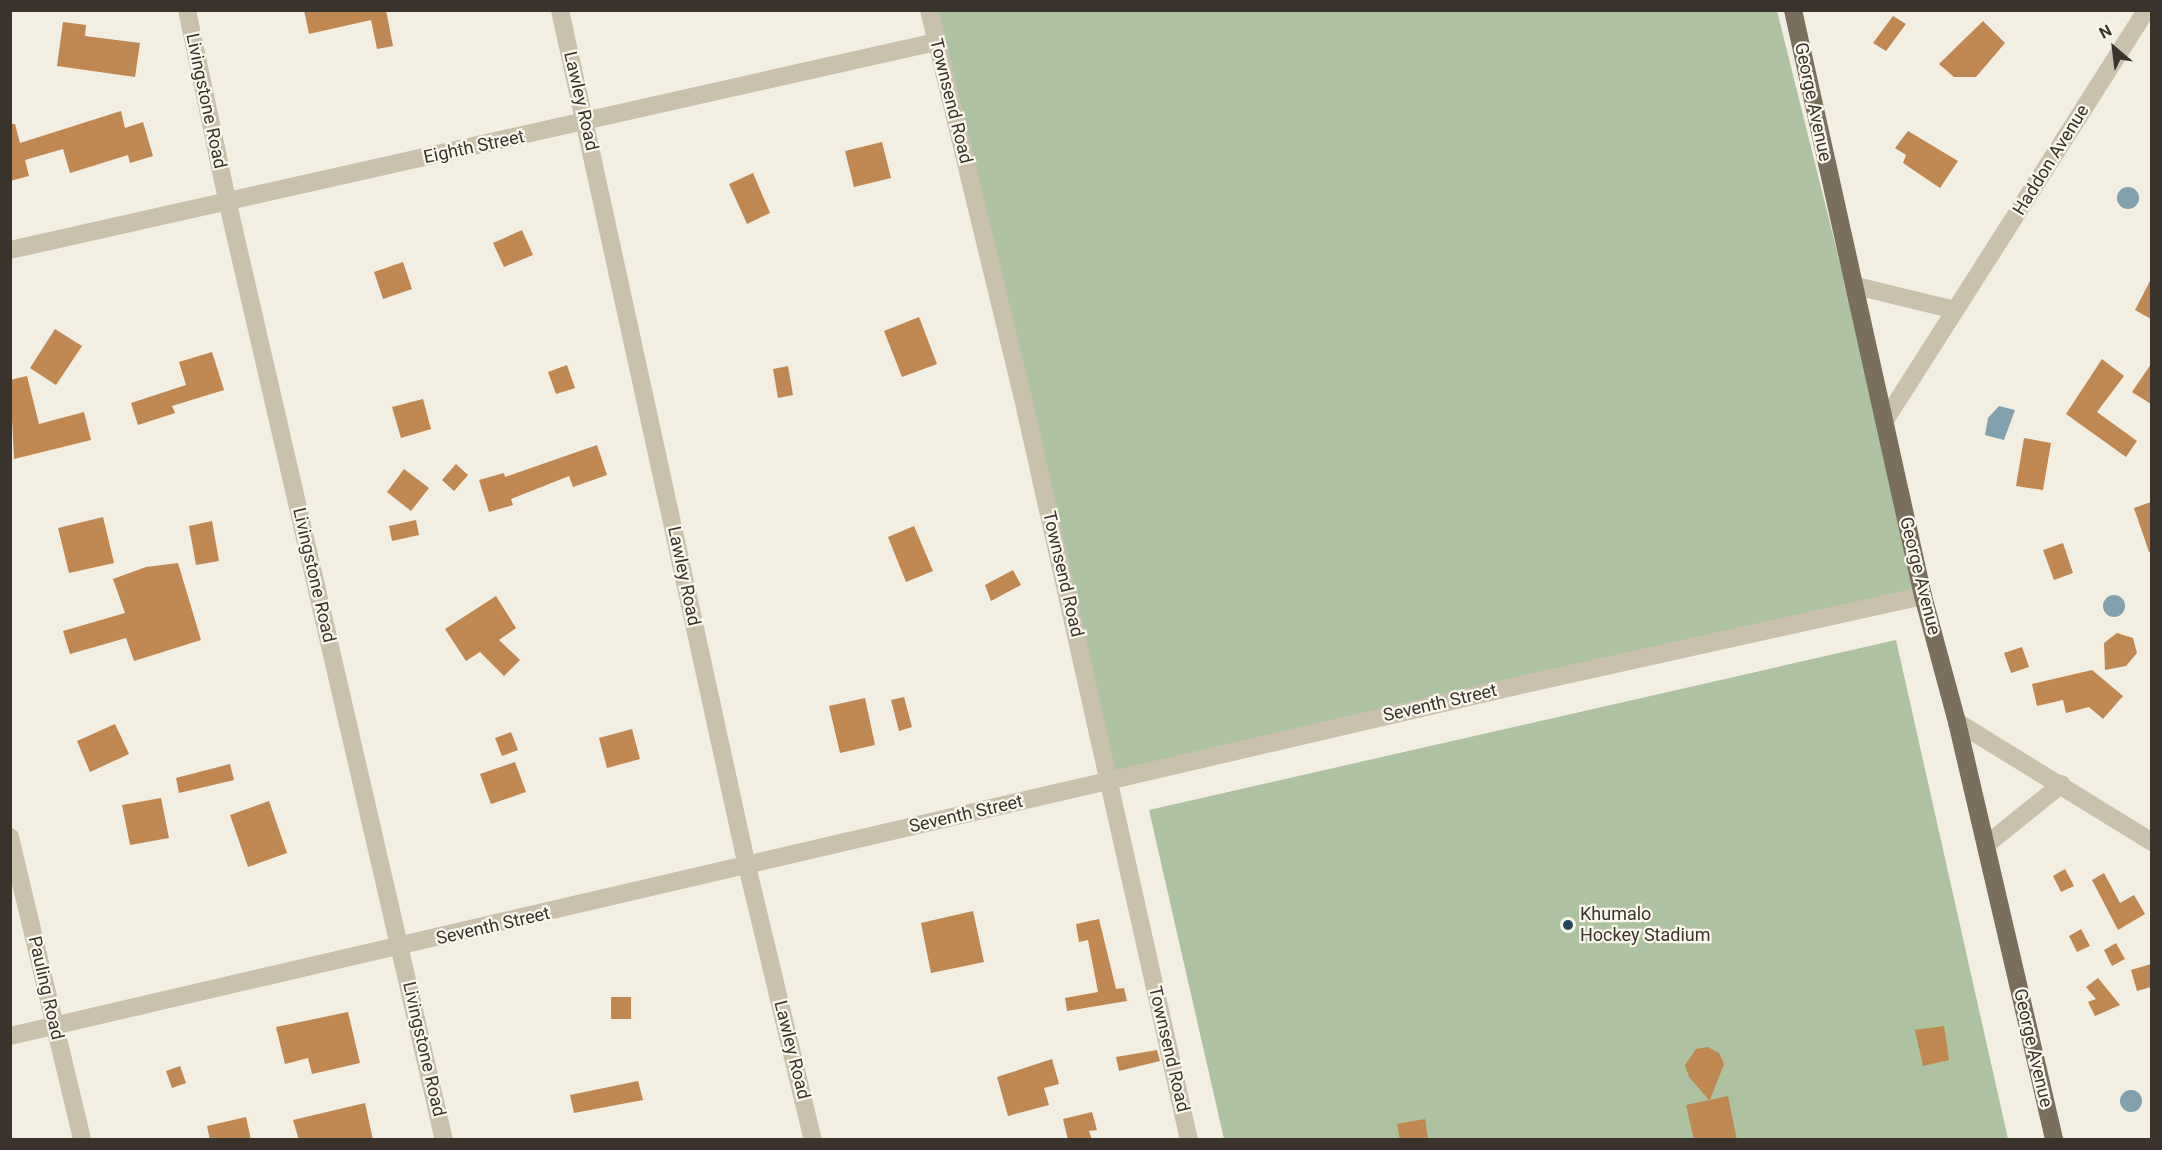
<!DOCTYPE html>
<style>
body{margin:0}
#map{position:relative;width:2162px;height:1150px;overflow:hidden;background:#f2eee1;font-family:Roboto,sans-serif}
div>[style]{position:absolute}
.green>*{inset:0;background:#aec1a1}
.water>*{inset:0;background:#81a1ae}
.round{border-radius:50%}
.building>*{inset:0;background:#bf8752}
.minor>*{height:18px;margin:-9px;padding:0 9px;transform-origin:9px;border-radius:9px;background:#cac1ad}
.major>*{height:18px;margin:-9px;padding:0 9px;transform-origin:9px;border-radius:9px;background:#7a6e5d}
.dots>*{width:16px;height:16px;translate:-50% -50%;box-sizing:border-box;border:3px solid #faf7ed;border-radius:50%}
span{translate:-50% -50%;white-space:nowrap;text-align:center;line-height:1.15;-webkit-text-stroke:4.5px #faf7ed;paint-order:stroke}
.street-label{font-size:18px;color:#39332b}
.poi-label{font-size:18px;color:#39332b}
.left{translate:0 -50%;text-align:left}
.frame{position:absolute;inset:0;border:12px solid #39332b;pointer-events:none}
.north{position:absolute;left:2084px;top:18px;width:60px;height:60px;-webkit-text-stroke:4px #faf7ed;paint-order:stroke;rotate:332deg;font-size:16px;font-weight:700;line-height:24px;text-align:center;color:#39332b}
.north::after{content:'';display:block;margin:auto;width:21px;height:27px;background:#39332b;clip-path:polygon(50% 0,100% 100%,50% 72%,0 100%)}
</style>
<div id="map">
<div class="green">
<div style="clip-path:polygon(934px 11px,1777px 11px,1923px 596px,1108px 780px)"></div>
<div style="clip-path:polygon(1896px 640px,2008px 1139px,1224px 1139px,1149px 810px)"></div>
</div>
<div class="water">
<div class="round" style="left:2117px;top:187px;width:22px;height:22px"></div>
<div style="clip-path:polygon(1999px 406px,2015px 410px,2004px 440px,1985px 435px,1988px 418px)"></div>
<div class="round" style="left:2103px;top:595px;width:22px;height:22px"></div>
<div class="round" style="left:2120px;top:1090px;width:22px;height:22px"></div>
</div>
<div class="building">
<div style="clip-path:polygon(304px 10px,386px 10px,393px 46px,377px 49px,371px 20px,309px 34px)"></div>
<div style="clip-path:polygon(1893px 16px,1906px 24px,1886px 51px,1873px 43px)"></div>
<div style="clip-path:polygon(1983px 21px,2005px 43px,1976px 77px,1954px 77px,1939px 64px)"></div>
<div style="clip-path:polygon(63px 22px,86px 25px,85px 36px,140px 43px,135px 77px,57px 66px)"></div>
<div style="clip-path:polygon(121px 111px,125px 128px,143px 122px,153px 156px,130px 163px,128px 155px,70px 173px,63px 149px,25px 160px,29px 176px,10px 181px,10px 124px,15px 124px,20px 143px)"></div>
<div style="clip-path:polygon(1908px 131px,1958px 161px,1940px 188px,1903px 163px,1906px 155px,1895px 148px)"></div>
<div style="clip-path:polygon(882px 142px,891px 178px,854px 187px,845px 151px)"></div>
<div style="clip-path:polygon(753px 173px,770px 213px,747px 224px,729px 184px)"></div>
<div style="clip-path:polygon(522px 230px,533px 255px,504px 267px,493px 243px)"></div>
<div style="clip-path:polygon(403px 262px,412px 289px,383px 299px,374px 272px)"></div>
<div style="clip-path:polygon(2151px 279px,2151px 319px,2135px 310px)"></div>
<div style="clip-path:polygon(919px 317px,937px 364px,902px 377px,884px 331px)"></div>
<div style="clip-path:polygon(55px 329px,82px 346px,56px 385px,30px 368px)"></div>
<div style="clip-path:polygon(212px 352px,224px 390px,172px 406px,175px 413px,138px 425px,131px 403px,186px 385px,179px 362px)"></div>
<div style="clip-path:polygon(2102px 359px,2124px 376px,2097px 412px,2137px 441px,2126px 457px,2066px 414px)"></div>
<div style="clip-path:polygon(2151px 364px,2151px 404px,2132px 392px)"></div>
<div style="clip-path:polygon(567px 365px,575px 388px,556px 394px,548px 372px)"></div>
<div style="clip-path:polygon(788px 366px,793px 395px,778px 398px,773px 369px)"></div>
<div style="clip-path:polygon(27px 376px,39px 424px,84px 412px,91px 440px,14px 459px,10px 380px)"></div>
<div style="clip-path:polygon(423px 399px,431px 429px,401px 438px,392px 407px)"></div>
<div style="clip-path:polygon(2024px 438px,2051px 443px,2043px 490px,2016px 486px)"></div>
<div style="clip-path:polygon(597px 445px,607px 475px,573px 487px,569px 476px,511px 499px,513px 505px,489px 512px,479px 480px,504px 473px,505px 477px)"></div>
<div style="clip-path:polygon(456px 464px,468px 475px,454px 491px,442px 480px)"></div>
<div style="clip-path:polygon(404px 469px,429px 488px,411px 511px,387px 492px)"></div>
<div style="clip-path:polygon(2151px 502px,2151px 552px,2149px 552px,2134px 508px)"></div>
<div style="clip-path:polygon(103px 517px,114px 563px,69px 573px,58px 528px)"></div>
<div style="clip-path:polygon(416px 520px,419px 535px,392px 541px,389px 526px)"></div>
<div style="clip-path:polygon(212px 521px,219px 561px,196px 565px,189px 526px)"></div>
<div style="clip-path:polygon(914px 526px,933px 571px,906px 582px,888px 537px)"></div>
<div style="clip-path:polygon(2063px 543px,2073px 573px,2054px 580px,2043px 550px)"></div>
<div style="clip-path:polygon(178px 563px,201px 640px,134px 661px,126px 638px,70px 654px,63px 631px,125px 613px,113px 579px,146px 567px)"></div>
<div style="clip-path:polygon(1013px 570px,1021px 585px,991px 601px,985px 585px)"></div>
<div style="clip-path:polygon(496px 596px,516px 628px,499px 640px,520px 660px,504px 676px,480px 652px,466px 661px,445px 629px)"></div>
<div style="clip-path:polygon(2117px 633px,2133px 638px,2137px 653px,2126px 666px,2105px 670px,2104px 643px)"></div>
<div style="clip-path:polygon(2022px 647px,2029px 667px,2011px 673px,2004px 653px)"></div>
<div style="clip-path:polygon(2092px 670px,2123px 696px,2103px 719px,2089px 707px,2066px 713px,2063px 700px,2037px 706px,2032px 684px)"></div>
<div style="clip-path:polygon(904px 697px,912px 727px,899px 731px,891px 700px)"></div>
<div style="clip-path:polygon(865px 698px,875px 745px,840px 753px,829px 706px)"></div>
<div style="clip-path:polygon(115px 724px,129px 754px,90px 772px,77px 741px)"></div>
<div style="clip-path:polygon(632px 729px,640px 759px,607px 768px,599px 738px)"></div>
<div style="clip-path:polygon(511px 732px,518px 750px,502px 756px,495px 738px)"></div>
<div style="clip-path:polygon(515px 762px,526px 792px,491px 804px,480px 774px)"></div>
<div style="clip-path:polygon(230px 764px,234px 780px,179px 793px,176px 778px)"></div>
<div style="clip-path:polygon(161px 798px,169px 838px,130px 845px,122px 805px)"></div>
<div style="clip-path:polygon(269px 801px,287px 853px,248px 867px,230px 815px)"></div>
<div style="clip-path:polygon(2065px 869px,2074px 886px,2061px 892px,2053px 876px)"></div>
<div style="clip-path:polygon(2104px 873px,2120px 903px,2134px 895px,2145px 914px,2118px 930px,2092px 880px)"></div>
<div style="clip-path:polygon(973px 911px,984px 962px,931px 973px,921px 923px)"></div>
<div style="clip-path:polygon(1099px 919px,1116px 989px,1124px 988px,1127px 1001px,1067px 1011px,1065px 998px,1098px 992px,1088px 940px,1079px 942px,1076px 924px)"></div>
<div style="clip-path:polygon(2081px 929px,2090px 946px,2077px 952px,2069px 936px)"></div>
<div style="clip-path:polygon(2116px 943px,2125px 959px,2112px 966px,2104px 950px)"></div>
<div style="clip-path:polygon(2151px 964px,2151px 987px,2137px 991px,2131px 970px)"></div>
<div style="clip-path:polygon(2098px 978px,2120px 1005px,2095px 1016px,2088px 1002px,2096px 999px,2086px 987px)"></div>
<div style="clip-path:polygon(611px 997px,631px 997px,631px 1019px,611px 1019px)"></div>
<div style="clip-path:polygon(348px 1012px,360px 1063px,312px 1074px,308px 1058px,285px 1064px,276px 1027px)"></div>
<div style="clip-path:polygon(1944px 1026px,1949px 1060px,1923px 1066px,1915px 1030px)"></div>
<div style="clip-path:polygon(1708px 1047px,1719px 1053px,1724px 1064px,1710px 1100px,1728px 1096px,1737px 1140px,1694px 1140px,1686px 1105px,1709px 1100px,1689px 1077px,1685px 1065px,1696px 1049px)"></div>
<div style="clip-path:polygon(1157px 1050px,1160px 1061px,1119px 1071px,1116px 1057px)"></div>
<div style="clip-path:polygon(1052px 1059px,1059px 1084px,1044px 1088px,1049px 1105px,1008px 1116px,997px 1077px)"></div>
<div style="clip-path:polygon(180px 1066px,186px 1083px,172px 1088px,166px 1071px)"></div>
<div style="clip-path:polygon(638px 1081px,643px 1100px,574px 1113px,570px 1095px)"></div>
<div style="clip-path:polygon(365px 1103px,373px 1140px,299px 1140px,293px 1120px)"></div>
<div style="clip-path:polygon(1092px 1112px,1097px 1130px,1089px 1131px,1092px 1140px,1068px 1140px,1063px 1119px)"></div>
<div style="clip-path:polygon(246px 1117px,251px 1140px,210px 1140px,207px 1126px)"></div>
<div style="clip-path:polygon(1425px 1119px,1428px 1140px,1400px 1140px,1397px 1124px)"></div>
</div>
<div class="minor">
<div style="left:187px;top:10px;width:198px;rotate:78.1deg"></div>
<div style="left:228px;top:204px;width:961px;rotate:77.01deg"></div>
<div style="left:560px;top:10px;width:876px;rotate:77.68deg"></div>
<div style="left:747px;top:866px;width:282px;rotate:76.5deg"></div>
<div style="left:929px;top:10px;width:414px;rotate:76.4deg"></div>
<div style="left:1026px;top:412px;width:746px;rotate:77.38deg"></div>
<div style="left:10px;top:250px;width:949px;rotate:-12.66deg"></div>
<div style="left:1852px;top:285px;width:106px;rotate:13.6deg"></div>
<div style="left:1884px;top:422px;width:488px;rotate:-57.5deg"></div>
<div style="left:1957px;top:722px;width:229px;rotate:31.6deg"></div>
<div style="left:10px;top:837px;width:311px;rotate:76.6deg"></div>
<div style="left:1986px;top:845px;width:97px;rotate:-38.8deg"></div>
<div style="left:10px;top:1036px;width:1542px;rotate:-13.08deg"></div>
<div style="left:1512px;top:687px;width:421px;rotate:-12.5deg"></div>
</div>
<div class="major">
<div style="left:1793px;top:10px;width:600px;rotate:77.49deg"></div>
<div style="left:1923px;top:596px;width:131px;rotate:74.9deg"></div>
<div style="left:1957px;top:722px;width:429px;rotate:76.9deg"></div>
</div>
<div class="dots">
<div style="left:1568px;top:925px;background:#234858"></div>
</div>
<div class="street-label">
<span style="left:206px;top:101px;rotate:78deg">Livingstone Road</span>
<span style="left:581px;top:101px;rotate:77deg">Lawley Road</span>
<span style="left:951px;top:101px;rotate:76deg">Townsend Road</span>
<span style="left:1813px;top:102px;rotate:78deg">George Avenue</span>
<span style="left:474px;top:147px;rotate:-12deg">Eighth Street</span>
<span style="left:2051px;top:160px;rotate:-58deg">Haddon Avenue</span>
<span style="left:1063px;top:574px;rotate:77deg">Townsend Road</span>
<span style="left:314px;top:575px;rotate:77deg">Livingstone Road</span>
<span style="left:684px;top:576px;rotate:78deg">Lawley Road</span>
<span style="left:1920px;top:576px;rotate:76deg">George Avenue</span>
<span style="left:1440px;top:703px;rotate:-13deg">Seventh Street</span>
<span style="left:966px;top:814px;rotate:-13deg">Seventh Street</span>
<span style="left:493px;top:926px;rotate:-13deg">Seventh Street</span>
<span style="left:46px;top:988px;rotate:77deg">Pauling Road</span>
<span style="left:2033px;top:1048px;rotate:77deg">George Avenue</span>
<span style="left:424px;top:1049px;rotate:77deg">Livingstone Road</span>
<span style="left:1169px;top:1049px;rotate:77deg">Townsend Road</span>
<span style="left:792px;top:1050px;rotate:76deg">Lawley Road</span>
</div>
<div class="poi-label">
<span class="left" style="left:1580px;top:925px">Khumalo<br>Hockey Stadium</span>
</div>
<div class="frame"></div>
<div class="north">N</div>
</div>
